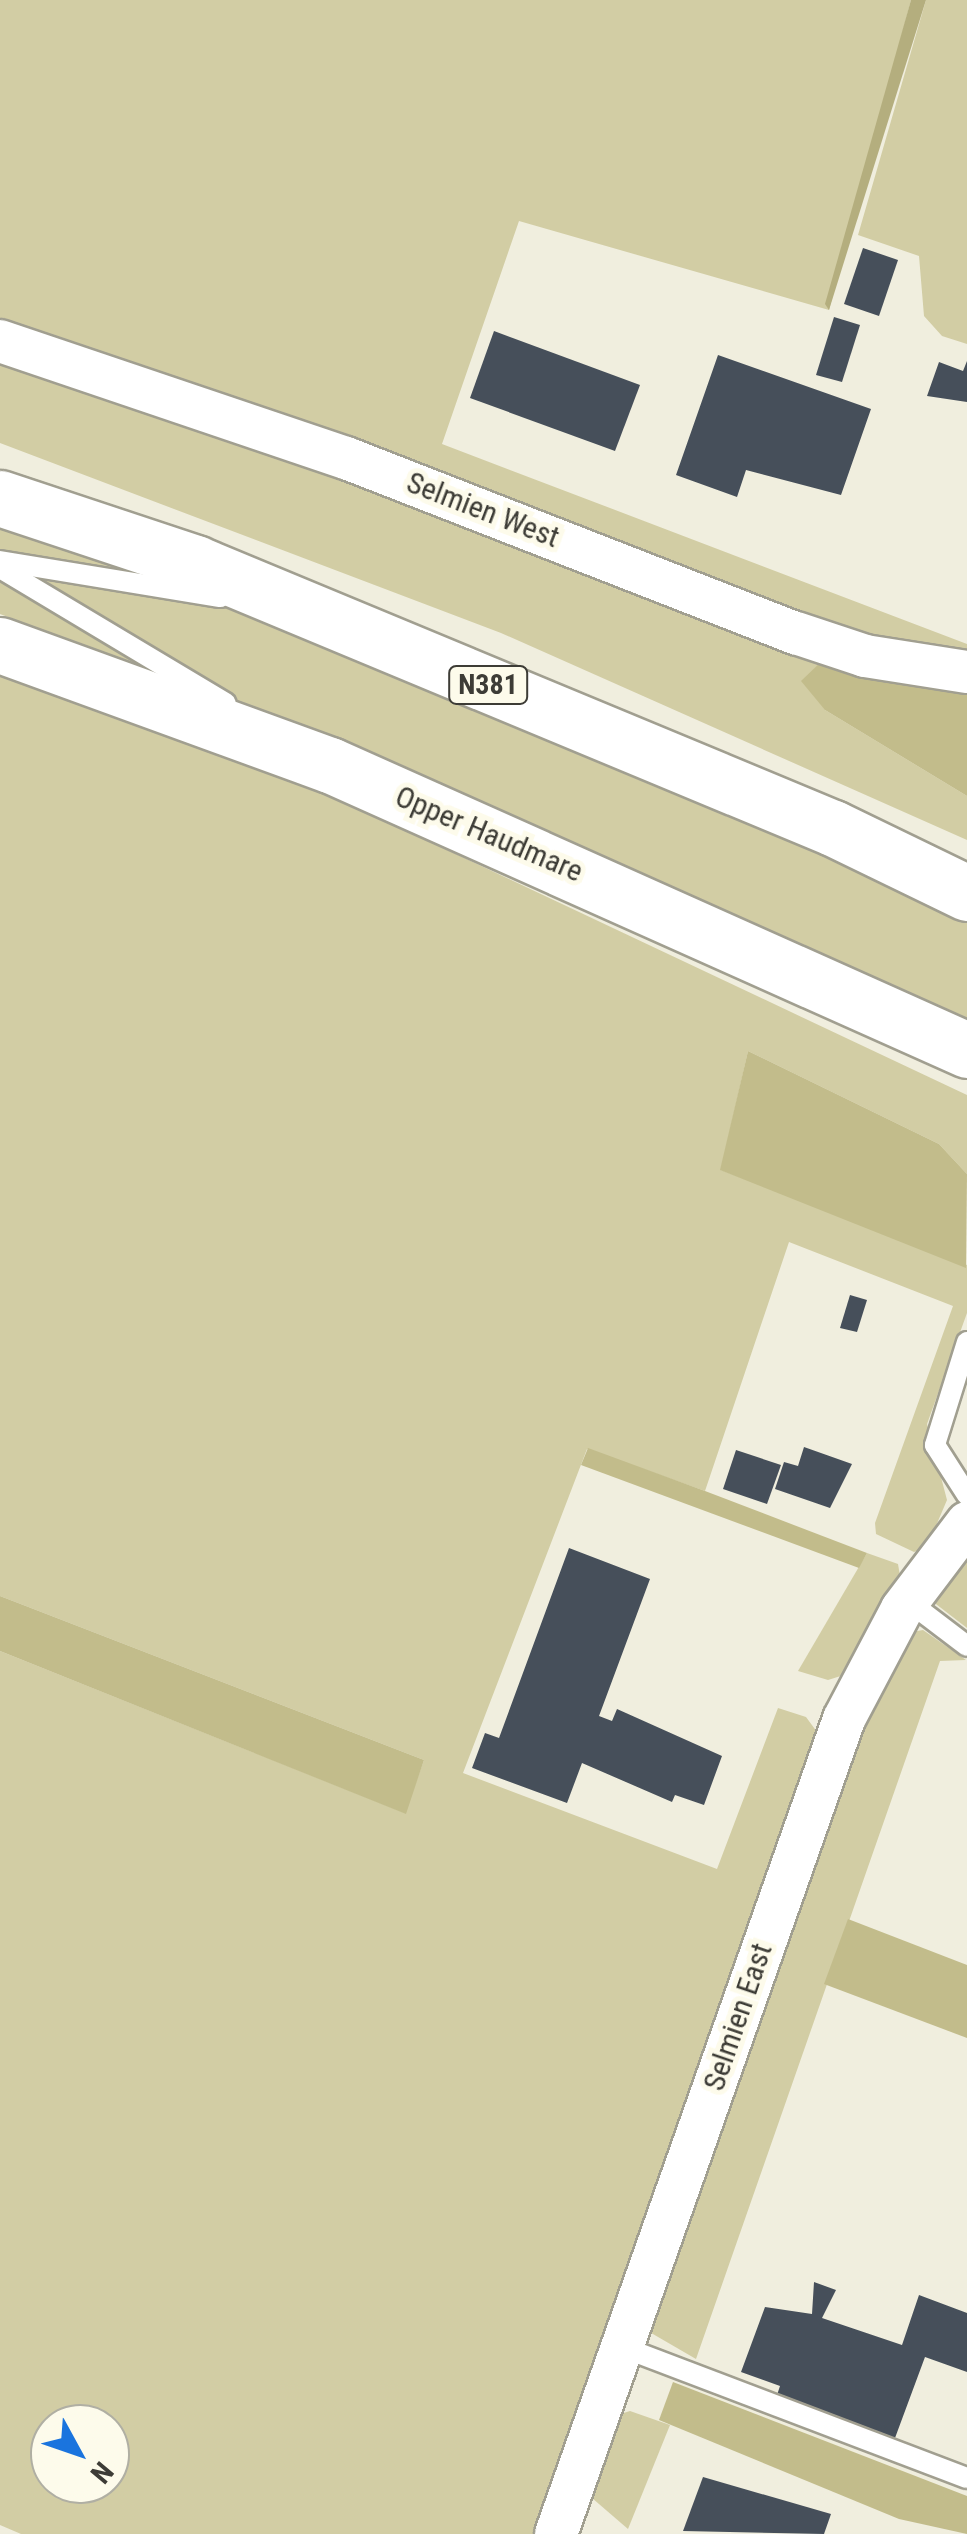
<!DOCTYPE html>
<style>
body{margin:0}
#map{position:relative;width:967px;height:2534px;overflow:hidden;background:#f0eede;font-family:"Roboto Condensed",sans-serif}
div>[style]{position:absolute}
.green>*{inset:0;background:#d2cda4}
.forest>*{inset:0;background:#c2bc8b}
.water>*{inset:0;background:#b4ae7e}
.building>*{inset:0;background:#464f5a}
.roads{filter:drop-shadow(2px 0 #a19f90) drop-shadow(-2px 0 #a19f90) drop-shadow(0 2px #a19f90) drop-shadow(0 -2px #a19f90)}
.service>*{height:20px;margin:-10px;padding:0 10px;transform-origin:10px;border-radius:10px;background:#fff}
.minor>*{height:42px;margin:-21px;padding:0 21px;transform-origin:21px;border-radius:21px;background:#fff}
.trunk>*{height:55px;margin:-27.5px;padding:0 27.5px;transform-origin:27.5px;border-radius:27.5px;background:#fff}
span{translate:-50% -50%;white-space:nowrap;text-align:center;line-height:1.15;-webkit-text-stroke:10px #fdfbeb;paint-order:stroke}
.shield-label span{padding:2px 8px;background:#fdfbeb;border:2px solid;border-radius:8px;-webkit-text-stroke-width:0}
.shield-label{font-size:28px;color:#3d3c36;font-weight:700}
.street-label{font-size:30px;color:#3d3c36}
.north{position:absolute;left:30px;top:2404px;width:100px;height:100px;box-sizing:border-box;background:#fdfbeb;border:2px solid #b0afa3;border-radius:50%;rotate:130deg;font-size:28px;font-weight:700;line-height:40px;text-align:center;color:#3d3c36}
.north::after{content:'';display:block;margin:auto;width:35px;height:45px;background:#1a74de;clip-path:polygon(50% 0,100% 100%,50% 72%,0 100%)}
</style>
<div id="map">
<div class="green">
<div style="clip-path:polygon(0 0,911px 0,829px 310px,519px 221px,442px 444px,967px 644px,967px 652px,918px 653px,807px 621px,0 327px)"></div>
<div style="clip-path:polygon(926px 0,967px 0,967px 344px,942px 336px,924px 316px,919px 256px,858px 235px)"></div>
<div style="clip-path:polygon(0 353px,823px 660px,825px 710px,967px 796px,967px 840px,501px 633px,0 443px)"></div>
<div style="clip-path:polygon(0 519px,741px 810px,967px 917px,967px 1023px,372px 754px,0 614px)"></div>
<div style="clip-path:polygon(evenodd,0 668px,284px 773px,967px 1095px,967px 1174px,939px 1144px,748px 1051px,721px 1170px,967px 1265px,967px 1313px,927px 1424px,947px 1500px,927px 1547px,914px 1552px,876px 1534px,875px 1523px,953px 1306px,789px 1242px,705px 1491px,587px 1449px,463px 1773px,717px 1869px,778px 1708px,806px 1717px,820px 1736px,543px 2534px,21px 2534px,0 2525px,0 1651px,405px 1813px,424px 1760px,0 1596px,0 668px,50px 2424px,110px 2424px,110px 2484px,50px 2484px,50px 2424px)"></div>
<div style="clip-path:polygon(867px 1553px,898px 1564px,901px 1582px,847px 1674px,828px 1680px,798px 1671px)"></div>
<div style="clip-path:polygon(967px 1556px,967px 1628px,932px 1601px)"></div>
<div style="clip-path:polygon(923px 1630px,966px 1660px,940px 1661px,696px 2359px,646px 2330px,869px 1708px,912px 1632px)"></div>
<div style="clip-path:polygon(630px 2411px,670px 2425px,628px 2529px,585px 2492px,614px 2416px)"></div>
</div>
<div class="forest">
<div style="clip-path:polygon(823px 660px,967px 685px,967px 796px,825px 710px,801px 681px)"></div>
<div style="clip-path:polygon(748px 1051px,939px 1144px,967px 1174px,966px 1268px,720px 1170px)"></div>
<div style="clip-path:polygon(588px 1448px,705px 1491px,867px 1553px,859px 1568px,581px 1465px)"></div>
<div style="clip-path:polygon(0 1596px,424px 1760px,406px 1814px,0 1651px)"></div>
<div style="clip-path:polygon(848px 1919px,967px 1965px,967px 2038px,824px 1984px)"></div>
<div style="clip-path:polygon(673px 2382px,967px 2496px,967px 2534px,899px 2519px,659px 2420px)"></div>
</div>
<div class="water">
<div style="clip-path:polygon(911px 0,926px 0,829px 310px,825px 304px)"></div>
</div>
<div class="building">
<div style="clip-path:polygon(863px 248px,898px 260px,879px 316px,844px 304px)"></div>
<div style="clip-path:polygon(834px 317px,860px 325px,842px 382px,816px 375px)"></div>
<div style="clip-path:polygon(494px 331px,640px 385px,615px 451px,470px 398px)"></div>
<div style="clip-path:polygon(718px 355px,871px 409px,841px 495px,746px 470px,737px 497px,676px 475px)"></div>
<div style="clip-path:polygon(967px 361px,967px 402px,927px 396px,939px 362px,963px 371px)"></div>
<div style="clip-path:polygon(850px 1295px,867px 1300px,857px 1332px,840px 1328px)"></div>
<div style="clip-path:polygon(804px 1447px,852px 1464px,830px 1508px,775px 1489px,784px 1462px,798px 1466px)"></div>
<div style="clip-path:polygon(736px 1450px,781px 1465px,767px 1504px,723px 1489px)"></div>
<div style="clip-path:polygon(569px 1548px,650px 1579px,599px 1716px,612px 1721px,617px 1709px,722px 1756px,704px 1805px,675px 1795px,672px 1802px,582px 1763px,567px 1803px,472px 1768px,485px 1733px,499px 1738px)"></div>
<div style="clip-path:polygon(814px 2282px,836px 2290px,822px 2318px,902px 2345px,919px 2295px,967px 2313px,967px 2372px,925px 2357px,895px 2438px,777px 2395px,780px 2386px,741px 2372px,765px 2307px,812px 2314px)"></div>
<div style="clip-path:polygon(703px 2477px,831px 2514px,824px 2534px,683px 2531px)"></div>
</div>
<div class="roads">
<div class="service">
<div style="left:0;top:561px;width:223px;rotate:9.3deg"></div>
<div style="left:0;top:568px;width:263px;rotate:30.9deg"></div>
<div style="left:967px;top:1342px;width:108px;rotate:107.3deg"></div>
<div style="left:935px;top:1445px;width:59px;rotate:57.4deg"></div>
<div style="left:908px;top:1601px;width:74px;rotate:37.3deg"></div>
<div style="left:622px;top:2347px;width:369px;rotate:20.8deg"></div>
</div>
<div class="minor">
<div style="left:0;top:341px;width:365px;rotate:18.7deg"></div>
<div style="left:346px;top:458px;width:483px;rotate:21.3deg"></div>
<div style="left:796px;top:633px;width:73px;rotate:18.4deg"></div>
<div style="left:865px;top:656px;width:103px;rotate:8.9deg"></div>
<div style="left:556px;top:2534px;width:864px;rotate:-70.54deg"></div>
<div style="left:844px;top:1719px;width:124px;rotate:-62.2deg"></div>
<div style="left:902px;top:1609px;width:108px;rotate:-52.9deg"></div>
</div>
<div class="trunk">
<div style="left:0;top:498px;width:206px;rotate:18.4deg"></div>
<div style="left:195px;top:563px;width:691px;rotate:22.56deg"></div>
<div style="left:833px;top:828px;width:149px;rotate:25.9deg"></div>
<div style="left:0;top:645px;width:351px;rotate:20deg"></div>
<div style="left:330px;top:765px;width:698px;rotate:24.1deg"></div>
</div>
</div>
<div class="shield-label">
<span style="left:488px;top:685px">N381</span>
</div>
<div class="street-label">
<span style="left:483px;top:510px;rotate:21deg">Selmien West</span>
<span style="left:489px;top:834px;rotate:23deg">Opper Haudmare</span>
<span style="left:738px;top:2017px;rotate:-71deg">Selmien East</span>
</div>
<div class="north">N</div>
</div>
